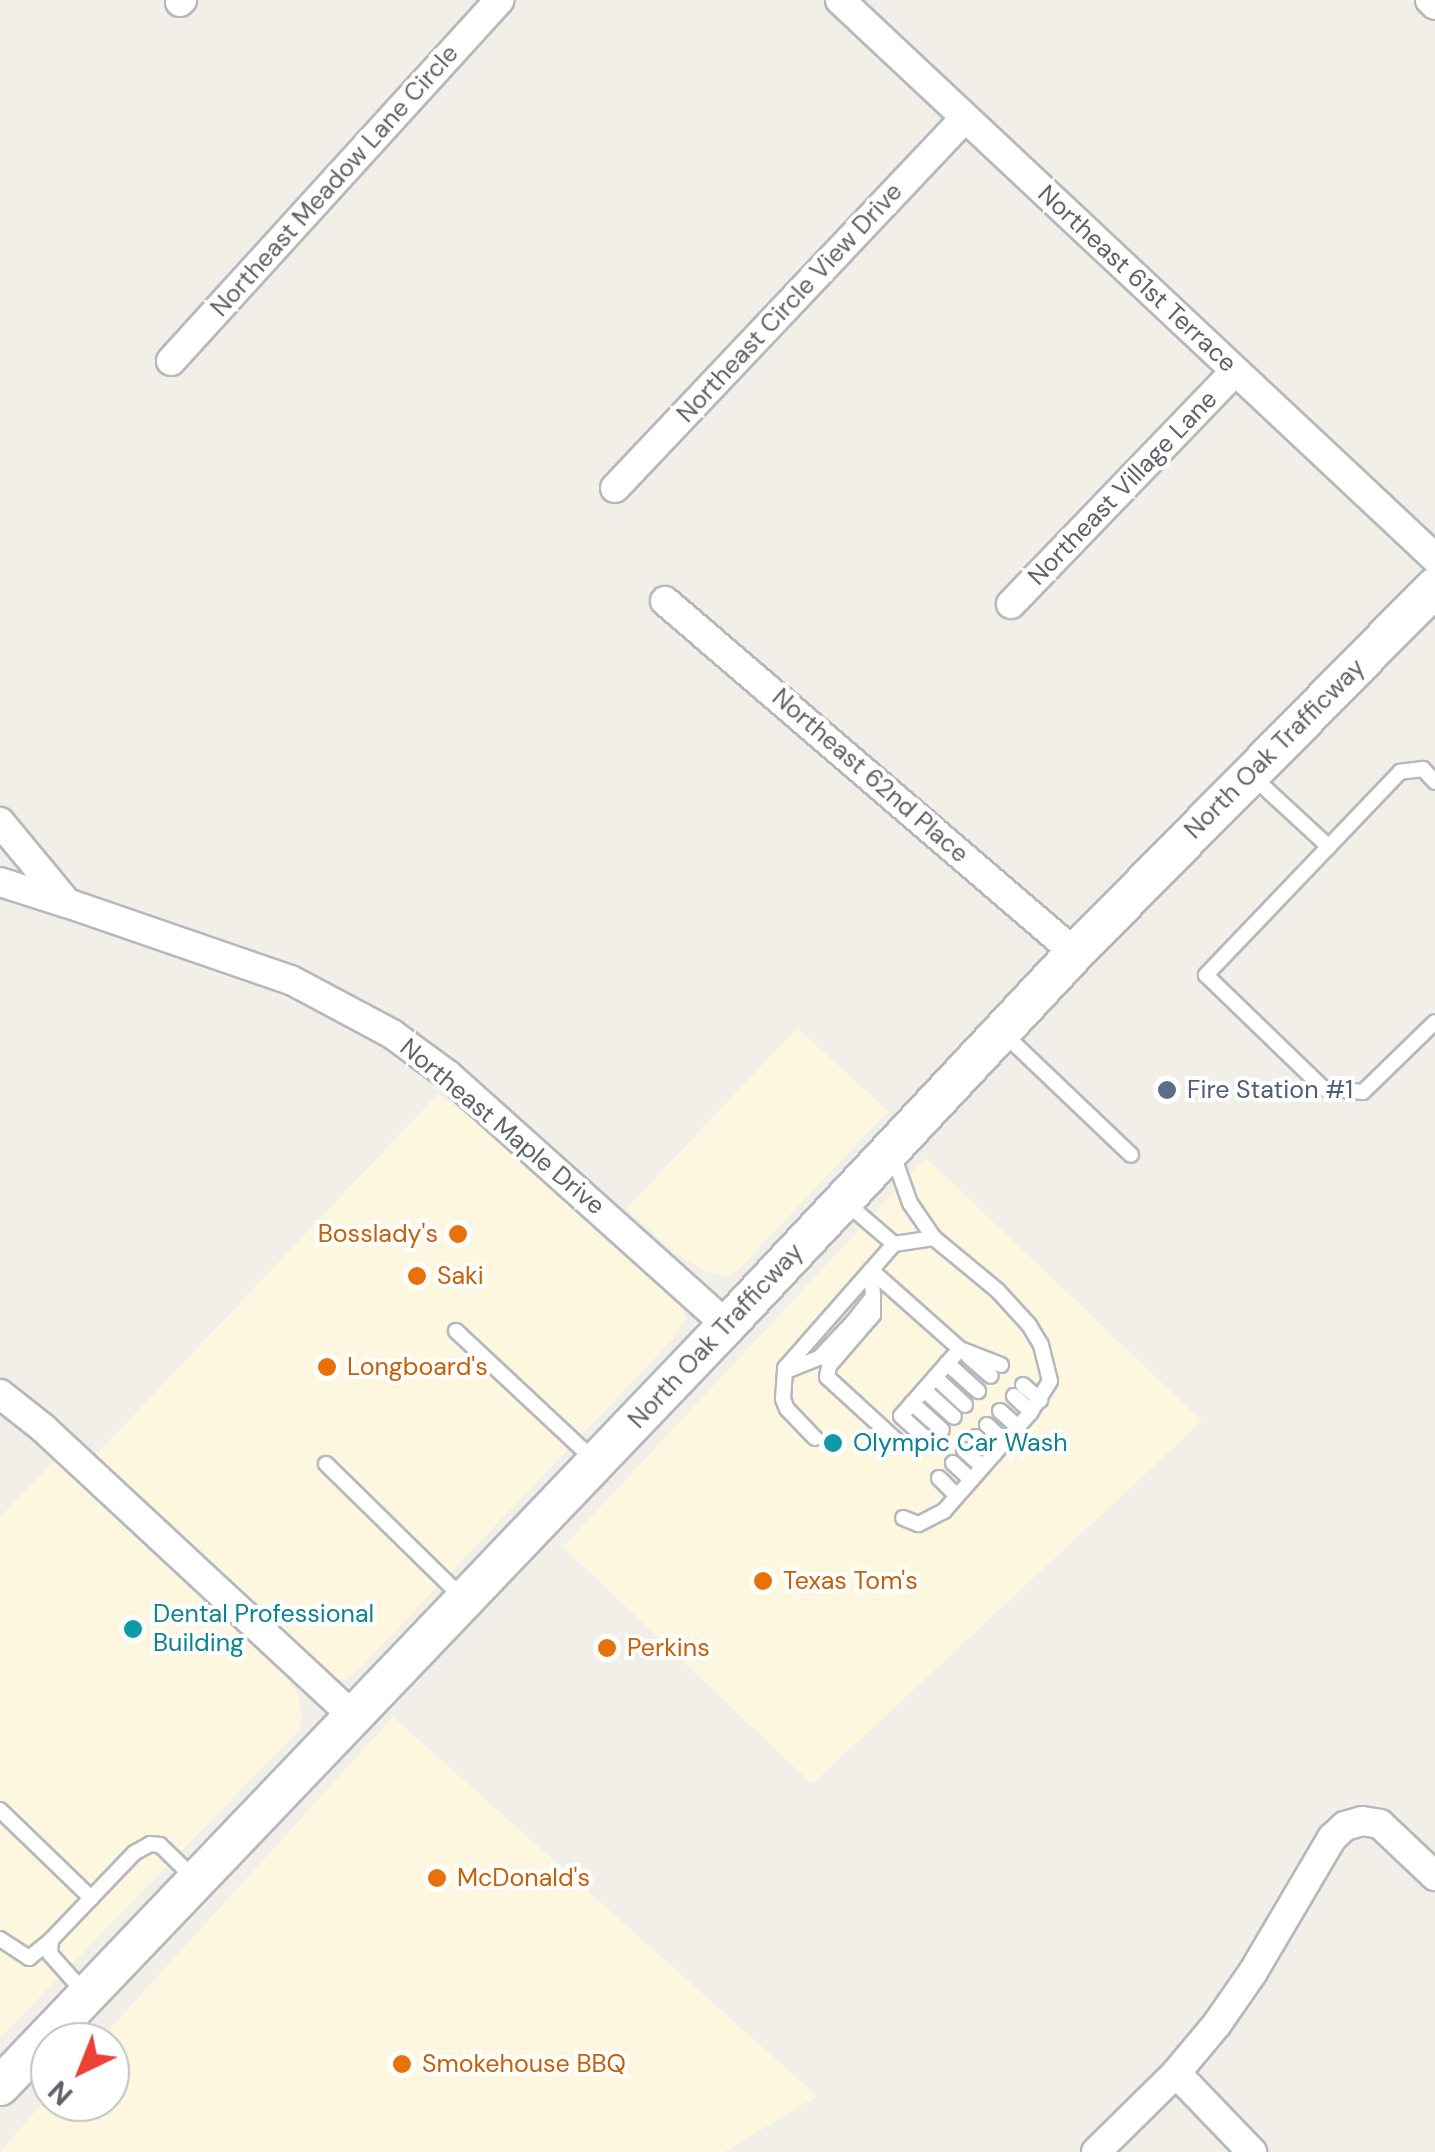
<!DOCTYPE html>
<style>
body{margin:0}
#map{position:relative;width:1435px;height:2152px;overflow:hidden;background:#f1efe8;font-family:"DM Sans",sans-serif}
div>[style]{position:absolute}
.commercial>*{inset:0;background:#fef7e0}
.roads{filter:drop-shadow(2px 0 #b5b8bc) drop-shadow(-2px 0 #b5b8bc) drop-shadow(0 2px #b5b8bc) drop-shadow(0 -2px #b5b8bc)}
.lane>*{height:14px;margin:-7px;padding:0 7px;transform-origin:7px;border-radius:7px;background:#fff}
.street>*{height:28px;margin:-14px;padding:0 14px;transform-origin:14px;border-radius:14px;background:#fff}
.secondary>*{height:38px;margin:-19px;padding:0 19px;transform-origin:19px;border-radius:19px;background:#fff}
.dots>*{width:28px;height:28px;translate:-50% -50%;box-sizing:border-box;border:5px solid #fff;border-radius:50%}
span{translate:-50% -50%;white-space:nowrap;text-align:center;line-height:1.15;-webkit-text-stroke:8px #fff;paint-order:stroke}
.street-label{font-size:25px;color:#5f6368}
.service-label{font-size:25px;color:#4e5e75}
.left{translate:0 -50%;text-align:left}
.food-label{font-size:25px;color:#c56008}
.right{translate:-100% -50%;text-align:right}
.culture-label{font-size:25px;color:#0d838f}
.north{position:absolute;left:30px;top:2022px;width:100px;height:100px;box-sizing:border-box;background:#fff;border:2px solid #bfc1c3;border-radius:50%;rotate:223deg;font-size:28px;font-weight:700;line-height:40px;text-align:center;color:#5f6368}
.north::after{content:'';display:block;margin:auto;width:35px;height:45px;background:#ea4335;clip-path:polygon(50% 0,100% 100%,50% 72%,0 100%)}
</style>
<div id="map">
<div class="commercial">
<div style="clip-path:polygon(797px 1028px,888px 1111px,737px 1271px,728px 1276px,709px 1273px,679px 1256px,626px 1209px)"></div>
<div style="clip-path:polygon(438px 1094px,508px 1144px,681px 1301px,685px 1319px,672px 1340px,355px 1673px,344px 1680px,331px 1677px,94px 1457px)"></div>
<div style="clip-path:polygon(926px 1158px,1202px 1421px,812px 1784px,563px 1547px)"></div>
<div style="clip-path:polygon(54px 1461px,285px 1676px,298px 1694px,302px 1720px,298px 1731px,0 2038px,0 1517px)"></div>
<div style="clip-path:polygon(393px 1717px,817px 2096px,724px 2152px,0 2152px,50px 2095px,50px 2102px,110px 2102px,110px 2042px,98px 2042px)"></div>
</div>
<div class="roads">
<div class="lane">
<div style="left:1251px;top:775px;width:106px;rotate:42.7deg"></div>
<div style="left:1435px;top:782px;width:18px;rotate:-133deg"></div>
<div style="left:1423px;top:769px;width:23px;rotate:173deg"></div>
<div style="left:1400px;top:772px;width:281px;rotate:133.7deg"></div>
<div style="left:1206px;top:975px;width:163px;rotate:44deg"></div>
<div style="left:1323px;top:1088px;width:40px;rotate:5.7deg"></div>
<div style="left:1363px;top:1092px;width:100px;rotate:-44.2deg"></div>
<div style="left:1002px;top:1032px;width:178px;rotate:43.6deg"></div>
<div style="left:893px;top:1155px;width:51px;rotate:70.5deg"></div>
<div style="left:910px;top:1203px;width:42px;rotate:55.6deg"></div>
<div style="left:934px;top:1238px;width:83px;rotate:39.6deg"></div>
<div style="left:998px;top:1291px;width:46px;rotate:47.6deg"></div>
<div style="left:1029px;top:1325px;width:23px;rotate:59deg"></div>
<div style="left:1041px;top:1345px;width:37px;rotate:76deg"></div>
<div style="left:1050px;top:1381px;width:36px;rotate:122deg"></div>
<div style="left:1031px;top:1412px;width:132px;rotate:131.3deg"></div>
<div style="left:944px;top:1511px;width:29px;rotate:153deg"></div>
<div style="left:918px;top:1524px;width:16px;rotate:-158deg"></div>
<div style="left:844px;top:1201px;width:66px;rotate:40.7deg"></div>
<div style="left:894px;top:1244px;width:35px;rotate:131deg"></div>
<div style="left:871px;top:1270px;width:119px;rotate:41.6deg"></div>
<div style="left:960px;top:1349px;width:89px;rotate:131.4deg"></div>
<div style="left:901px;top:1416px;width:40px;rotate:42deg"></div>
<div style="left:894px;top:1244px;width:40px;rotate:-8.5deg"></div>
<div style="left:873px;top:1296px;width:19px;rotate:90deg"></div>
<div style="left:873px;top:1315px;width:67px;rotate:130.8deg"></div>
<div style="left:829px;top:1366px;width:11px;rotate:100deg"></div>
<div style="left:827px;top:1377px;width:98px;rotate:42.5deg"></div>
<div style="left:456px;top:1331px;width:192px;rotate:43.1deg"></div>
<div style="left:960px;top:1349px;width:44px;rotate:21.3deg"></div>
<div style="left:968px;top:1356px;width:30px;rotate:41deg"></div>
<div style="left:947px;top:1363px;width:42px;rotate:42.1deg"></div>
<div style="left:786px;top:1371px;width:37px;rotate:-22deg"></div>
<div style="left:820px;top:1357px;width:48px;rotate:-46.7deg"></div>
<div style="left:853px;top:1322px;width:33px;rotate:-52deg"></div>
<div style="left:873px;top:1296px;width:26px;rotate:-94deg"></div>
<div style="left:935px;top:1377px;width:41px;rotate:43deg"></div>
<div style="left:1023px;top:1385px;width:23px;rotate:41deg"></div>
<div style="left:924px;top:1390px;width:40px;rotate:42deg"></div>
<div style="left:1014px;top:1396px;width:23px;rotate:43deg"></div>
<div style="left:912px;top:1403px;width:40px;rotate:42deg"></div>
<div style="left:1000px;top:1411px;width:24px;rotate:42deg"></div>
<div style="left:987px;top:1425px;width:25px;rotate:43deg"></div>
<div style="left:976px;top:1437px;width:25px;rotate:43deg"></div>
<div style="left:815px;top:1438px;width:40px;rotate:-134deg"></div>
<div style="left:787px;top:1409px;width:11px;rotate:-112deg"></div>
<div style="left:783px;top:1399px;width:31px;rotate:-86deg"></div>
<div style="left:785px;top:1368px;width:130px;rotate:-48.7deg"></div>
<div style="left:964px;top:1450px;width:25px;rotate:42deg"></div>
<div style="left:953px;top:1463px;width:25px;rotate:43deg"></div>
<div style="left:326px;top:1464px;width:192px;rotate:44.4deg"></div>
<div style="left:939px;top:1478px;width:25px;rotate:45deg"></div>
<div style="left:0;top:1810px;width:127px;rotate:44deg"></div>
<div style="left:0;top:1939px;width:35px;rotate:33deg"></div>
<div style="left:29px;top:1958px;width:28px;rotate:-39deg"></div>
<div style="left:84px;top:1992px;width:51px;rotate:-131.8deg"></div>
<div style="left:50px;top:1954px;width:14px;rotate:-86deg"></div>
<div style="left:51px;top:1940px;width:120px;rotate:-46.3deg"></div>
<div style="left:134px;top:1853px;width:18px;rotate:-29deg"></div>
<div style="left:150px;top:1844px;width:10px;rotate:6deg"></div>
<div style="left:160px;top:1845px;width:50px;rotate:44.2deg"></div>
</div>
<div class="street">
<div style="left:840px;top:0;width:816px;rotate:43.16deg"></div>
<div style="left:1430px;top:0;width:7px;rotate:45deg"></div>
<div style="left:180px;top:2px;width:3px;rotate:-45deg"></div>
<div style="left:171px;top:361px;width:488px;rotate:-47.7deg"></div>
<div style="left:615px;top:488px;width:509px;rotate:-46.59deg"></div>
<div style="left:665px;top:601px;width:540px;rotate:40.65deg"></div>
<div style="left:1011px;top:604px;width:323px;rotate:-46.1deg"></div>
<div style="left:0;top:822px;width:105px;rotate:50.4deg"></div>
<div style="left:67px;top:903px;width:237px;rotate:19deg"></div>
<div style="left:291px;top:980px;width:115px;rotate:28.1deg"></div>
<div style="left:392px;top:1034px;width:69px;rotate:36.2deg"></div>
<div style="left:448px;top:1075px;width:375px;rotate:41.9deg"></div>
<div style="left:0;top:882px;width:69px;rotate:17.7deg"></div>
<div style="left:0;top:1394px;width:55px;rotate:38.3deg"></div>
<div style="left:43px;top:1428px;width:423px;rotate:42.9deg"></div>
<div style="left:1176px;top:2073px;width:110px;rotate:46.1deg"></div>
<div style="left:1096px;top:2152px;width:112px;rotate:-44.6deg"></div>
<div style="left:1176px;top:2073px;width:64px;rotate:-50.1deg"></div>
<div style="left:1217px;top:2024px;width:63px;rotate:-55.3deg"></div>
<div style="left:1253px;top:1972px;width:156px;rotate:-59.5deg"></div>
<div style="left:1332px;top:1838px;width:18px;rotate:-43deg"></div>
<div style="left:1345px;top:1826px;width:18px;rotate:-16deg"></div>
<div style="left:1362px;top:1821px;width:18px;rotate:9deg"></div>
<div style="left:1380px;top:1824px;width:76px;rotate:43.4deg"></div>
</div>
<div class="secondary">
<div style="left:0;top:2086px;width:1052px;rotate:-46.31deg"></div>
<div style="left:727px;top:1325px;width:509px;rotate:-46.91deg"></div>
<div style="left:1075px;top:953px;width:513px;rotate:-45.47deg"></div>
</div>
</div>
<div class="dots">
<div style="left:1167px;top:1090px;background:#5c6f8a"></div>
<div style="left:458px;top:1234px;background:#e8710a"></div>
<div style="left:417px;top:1276px;background:#e8710a"></div>
<div style="left:327px;top:1367px;background:#e8710a"></div>
<div style="left:833px;top:1443px;background:#0f9aa8"></div>
<div style="left:763px;top:1581px;background:#e8710a"></div>
<div style="left:133px;top:1629px;background:#0f9aa8"></div>
<div style="left:607px;top:1648px;background:#e8710a"></div>
<div style="left:437px;top:1878px;background:#e8710a"></div>
<div style="left:402px;top:2064px;background:#e8710a"></div>
</div>
<div class="street-label">
<span style="left:335px;top:181px;rotate:-48deg">Northeast Meadow Lane Circle</span>
<span style="left:1137px;top:279px;rotate:43deg">Northeast 61st Terrace</span>
<span style="left:790px;top:303px;rotate:-47deg">Northeast Circle View Drive</span>
<span style="left:1123px;top:488px;rotate:-46deg">Northeast Village Lane</span>
<span style="left:1275px;top:749px;rotate:-45deg">North Oak Trafficway</span>
<span style="left:870px;top:776px;rotate:41deg">Northeast 62nd Place</span>
<span style="left:502px;top:1127px;rotate:40deg">Northeast Maple Drive</span>
<span style="left:716px;top:1336px;rotate:-47deg">North Oak Trafficway</span>
</div>
<div class="service-label">
<span class="left" style="left:1187px;top:1090px">Fire Station #1</span>
</div>
<div class="food-label">
<span class="right" style="left:438px;top:1234px">Bosslady's</span>
<span class="left" style="left:437px;top:1276px">Saki</span>
<span class="left" style="left:347px;top:1367px">Longboard's</span>
<span class="left" style="left:783px;top:1581px">Texas Tom's</span>
<span class="left" style="left:627px;top:1648px">Perkins</span>
<span class="left" style="left:457px;top:1878px">McDonald's</span>
<span class="left" style="left:422px;top:2064px">Smokehouse BBQ</span>
</div>
<div class="culture-label">
<span class="left" style="left:853px;top:1443px">Olympic Car Wash</span>
<span class="left" style="left:153px;top:1629px">Dental Professional<br>Building</span>
</div>
<div class="north">N</div>
</div>
